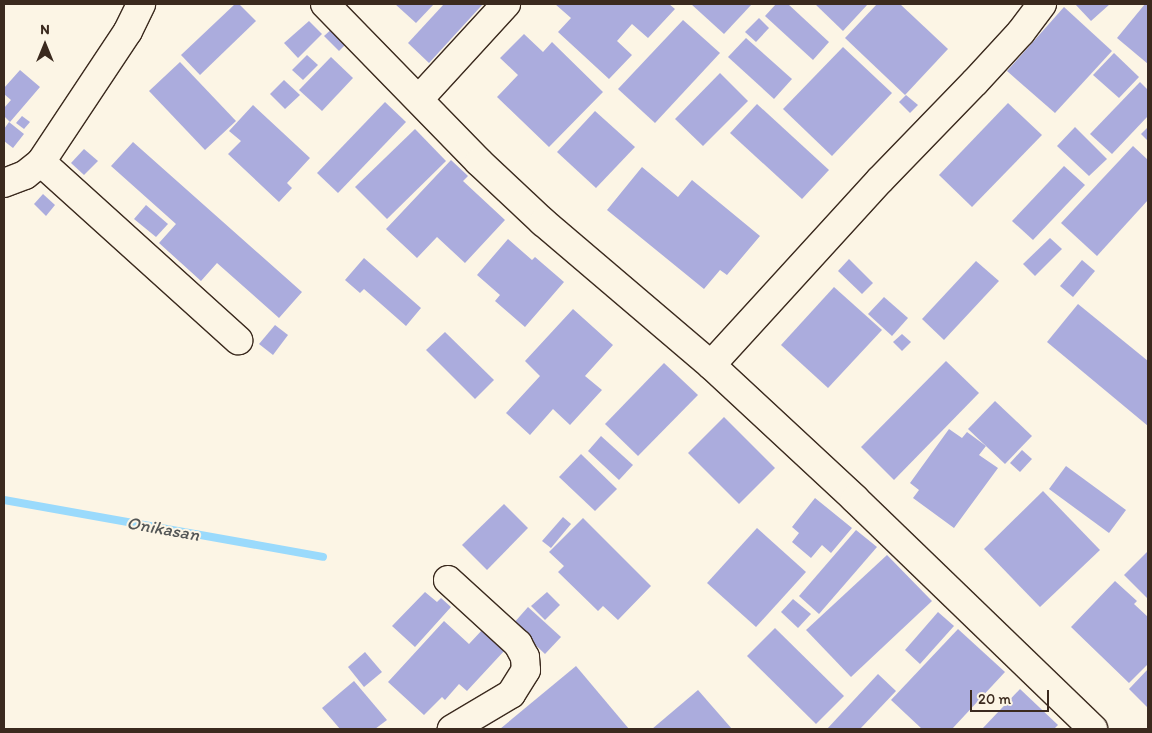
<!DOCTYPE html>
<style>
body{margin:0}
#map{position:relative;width:1152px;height:733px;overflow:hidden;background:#fcf5e5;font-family:Itim,sans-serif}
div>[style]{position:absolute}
.stream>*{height:8px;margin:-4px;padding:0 4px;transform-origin:4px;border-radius:4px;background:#9adafc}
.building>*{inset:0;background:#abacdd}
.roads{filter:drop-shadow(1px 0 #3b2a1e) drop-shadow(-1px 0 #3b2a1e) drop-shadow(0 1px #3b2a1e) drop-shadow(0 -1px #3b2a1e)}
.minor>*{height:28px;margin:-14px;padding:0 14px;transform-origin:14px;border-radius:14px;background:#fcf5e5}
span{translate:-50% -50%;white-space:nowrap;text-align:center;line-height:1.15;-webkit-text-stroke:4px #fcf5e5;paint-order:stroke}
.water-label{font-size:18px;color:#535656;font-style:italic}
.frame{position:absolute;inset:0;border:5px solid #3b2a1e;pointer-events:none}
.north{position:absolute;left:20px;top:20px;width:50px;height:50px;-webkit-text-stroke:4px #fcf5e5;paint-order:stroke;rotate:0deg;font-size:14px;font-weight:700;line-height:20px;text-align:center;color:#3b2a1e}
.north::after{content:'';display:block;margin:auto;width:18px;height:22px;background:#3b2a1e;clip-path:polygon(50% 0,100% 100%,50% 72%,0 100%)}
.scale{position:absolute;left:970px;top:690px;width:79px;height:22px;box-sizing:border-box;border:2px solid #3b2a1e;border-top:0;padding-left:6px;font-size:15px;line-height:18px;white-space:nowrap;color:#3b2a1e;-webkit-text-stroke:4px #fcf5e5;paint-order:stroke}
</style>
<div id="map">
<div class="stream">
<div style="left:4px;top:500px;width:324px;rotate:10.1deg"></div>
</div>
<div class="building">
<div style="clip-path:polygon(235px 4px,239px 4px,256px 21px,200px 75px,181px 55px)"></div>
<div style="clip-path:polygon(395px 4px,434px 4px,416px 23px)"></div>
<div style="clip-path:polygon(444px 4px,483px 4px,429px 63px,408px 43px)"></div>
<div style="clip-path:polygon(555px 4px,669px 4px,675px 9px,648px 38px,632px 24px,617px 41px,632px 55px,609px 79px,558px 32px,571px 18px)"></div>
<div style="clip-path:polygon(691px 4px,752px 4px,724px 34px)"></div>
<div style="clip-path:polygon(776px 4px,788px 4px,829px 42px,813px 60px,765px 16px)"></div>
<div style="clip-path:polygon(815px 4px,868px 4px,843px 31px)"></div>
<div style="clip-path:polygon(877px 4px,900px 4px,948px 49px,905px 95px,845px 38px)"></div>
<div style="clip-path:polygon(1075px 4px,1110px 4px,1091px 21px)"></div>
<div style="clip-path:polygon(1145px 4px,1148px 5px,1148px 64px,1117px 38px)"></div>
<div style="clip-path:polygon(1064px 7px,1112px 51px,1055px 113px,1007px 71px)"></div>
<div style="clip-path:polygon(759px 18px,769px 28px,756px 42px,745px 32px)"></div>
<div style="clip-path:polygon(683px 20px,720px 53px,655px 123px,618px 89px)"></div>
<div style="clip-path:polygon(309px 21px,322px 34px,298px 58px,284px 43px)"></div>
<div style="clip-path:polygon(334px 27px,349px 41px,339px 51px,324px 36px)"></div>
<div style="clip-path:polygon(524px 34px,543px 52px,552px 42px,603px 92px,549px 147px,497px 97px,518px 75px,500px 58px)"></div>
<div style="clip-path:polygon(746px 38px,792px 79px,774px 99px,728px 57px)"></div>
<div style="clip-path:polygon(843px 47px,892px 93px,832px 156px,783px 109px)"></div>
<div style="clip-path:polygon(1114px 53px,1139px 77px,1119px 98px,1093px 75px)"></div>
<div style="clip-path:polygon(307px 55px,318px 65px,303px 80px,292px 70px)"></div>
<div style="clip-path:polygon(331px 57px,353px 78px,322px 111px,299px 90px)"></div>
<div style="clip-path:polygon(180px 62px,236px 121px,205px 150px,149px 91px)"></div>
<div style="clip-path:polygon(20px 70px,40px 87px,10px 122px,4px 116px,4px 108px,11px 100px,4px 94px,4px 88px)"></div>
<div style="clip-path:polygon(720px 73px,748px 101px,703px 146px,675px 119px)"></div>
<div style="clip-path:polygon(284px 80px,300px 95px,285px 109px,270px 94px)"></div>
<div style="clip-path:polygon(1140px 82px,1148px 90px,1148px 116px,1112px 154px,1090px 134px)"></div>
<div style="clip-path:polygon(906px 95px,918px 105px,910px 113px,899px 102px)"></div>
<div style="clip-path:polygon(385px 102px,406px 122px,338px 193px,317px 173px)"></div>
<div style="clip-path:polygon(1008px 103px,1042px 135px,972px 207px,939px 175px)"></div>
<div style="clip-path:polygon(757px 104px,829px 170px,802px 199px,730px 133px)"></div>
<div style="clip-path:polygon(253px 105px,310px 158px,287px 183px,292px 188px,279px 202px,228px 154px,241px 141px,229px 131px)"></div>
<div style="clip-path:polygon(595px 111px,635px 147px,596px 188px,557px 152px)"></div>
<div style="clip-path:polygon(22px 116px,30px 122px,24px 129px,16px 123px)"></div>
<div style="clip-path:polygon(9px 122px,24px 134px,13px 148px,4px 141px,4px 129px)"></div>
<div style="clip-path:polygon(1075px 127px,1107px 159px,1089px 176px,1057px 146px)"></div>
<div style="clip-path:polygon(1148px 127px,1148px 141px,1141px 134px)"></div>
<div style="clip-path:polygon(415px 129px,446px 161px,387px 219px,355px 187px)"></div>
<div style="clip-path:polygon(133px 142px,302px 292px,279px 318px,217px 263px,201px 281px,159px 243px,176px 224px,111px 166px)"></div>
<div style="clip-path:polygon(1133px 146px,1148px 160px,1148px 200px,1097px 256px,1061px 223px)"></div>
<div style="clip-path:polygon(84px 149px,98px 161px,84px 175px,71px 163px)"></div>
<div style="clip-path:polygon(451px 160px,468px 176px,463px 181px,505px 220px,465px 263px,437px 237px,417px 258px,386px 229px)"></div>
<div style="clip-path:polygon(1064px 166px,1085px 185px,1033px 240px,1012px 221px)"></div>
<div style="clip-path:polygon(642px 167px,678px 197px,692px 180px,760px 236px,727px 275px,720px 270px,704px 289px,607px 210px)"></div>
<div style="clip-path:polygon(43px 194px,55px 205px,46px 216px,34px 204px)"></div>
<div style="clip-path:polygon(146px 205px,168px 224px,156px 237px,134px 219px)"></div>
<div style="clip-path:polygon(1050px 238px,1062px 249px,1035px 276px,1023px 264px)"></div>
<div style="clip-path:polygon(508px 239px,532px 260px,535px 257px,564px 282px,525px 327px,495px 301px,500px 295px,477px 275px)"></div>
<div style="clip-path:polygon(364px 258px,421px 308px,406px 326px,364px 289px,360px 293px,345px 280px)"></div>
<div style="clip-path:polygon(849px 259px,873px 283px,862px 294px,838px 271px)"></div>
<div style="clip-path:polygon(1082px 260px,1095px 271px,1073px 297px,1060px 286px)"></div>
<div style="clip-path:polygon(976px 261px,999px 281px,944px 340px,922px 319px)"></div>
<div style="clip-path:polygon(834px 287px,882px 330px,828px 388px,781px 345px)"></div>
<div style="clip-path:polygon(884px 297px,908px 318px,892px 336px,868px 314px)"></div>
<div style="clip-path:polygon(1078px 304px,1148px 361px,1148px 426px,1047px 342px)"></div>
<div style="clip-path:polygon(573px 309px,613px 345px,585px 376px,602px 390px,570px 425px,553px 409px,530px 435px,506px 413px,540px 376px,525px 361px)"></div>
<div style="clip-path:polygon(275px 325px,288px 335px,273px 355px,259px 344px)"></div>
<div style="clip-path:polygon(445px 332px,494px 380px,475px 399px,426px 350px)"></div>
<div style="clip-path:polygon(902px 334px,911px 342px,902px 351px,893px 342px)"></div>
<div style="clip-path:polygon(946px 361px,979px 393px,894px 480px,861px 447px)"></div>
<div style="clip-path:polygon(664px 363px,698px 395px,638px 456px,605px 424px)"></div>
<div style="clip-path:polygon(995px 401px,1032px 436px,1005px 464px,968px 429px)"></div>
<div style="clip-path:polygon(724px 417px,775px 468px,739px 504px,688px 453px)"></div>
<div style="clip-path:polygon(949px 429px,962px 438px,967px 432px,986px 446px,979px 455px,998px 468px,954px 528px,913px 498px,919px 490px,910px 483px)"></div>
<div style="clip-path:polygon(601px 436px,633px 465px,619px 480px,588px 451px)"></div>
<div style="clip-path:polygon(1022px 450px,1032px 459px,1020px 472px,1010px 463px)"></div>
<div style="clip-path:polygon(581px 454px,617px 489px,595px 511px,559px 477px)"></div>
<div style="clip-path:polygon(1066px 466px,1126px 510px,1109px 533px,1049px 489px)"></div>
<div style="clip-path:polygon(1043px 491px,1100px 550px,1040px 607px,984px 549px)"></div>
<div style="clip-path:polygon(815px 498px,852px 528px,831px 553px,822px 545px,811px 558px,792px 542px,799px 533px,792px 527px)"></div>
<div style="clip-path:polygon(504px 504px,528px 528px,487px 570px,462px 545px)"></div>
<div style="clip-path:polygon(563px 517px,571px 524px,551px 548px,542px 541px)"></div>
<div style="clip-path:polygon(583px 518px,651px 586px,618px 620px,603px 606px,598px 611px,558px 572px,564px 566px,549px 552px)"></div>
<div style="clip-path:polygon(757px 528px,806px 572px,756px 627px,707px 583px)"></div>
<div style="clip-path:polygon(856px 530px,877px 547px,819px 614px,799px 596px)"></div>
<div style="clip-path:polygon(1147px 552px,1148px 553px,1148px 599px,1124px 575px)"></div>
<div style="clip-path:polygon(887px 555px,932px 601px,851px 677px,806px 630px)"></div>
<div style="clip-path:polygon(1115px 581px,1137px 601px,1134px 604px,1148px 617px,1148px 664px,1129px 683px,1071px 627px)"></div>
<div style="clip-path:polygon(425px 592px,437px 602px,441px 598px,451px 607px,415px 647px,392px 626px)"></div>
<div style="clip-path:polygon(547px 592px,560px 605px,545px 620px,531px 606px)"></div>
<div style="clip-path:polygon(793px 599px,811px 614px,798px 628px,781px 612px)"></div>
<div style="clip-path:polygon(528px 607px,561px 637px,545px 654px,513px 624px)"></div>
<div style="clip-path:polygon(938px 612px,954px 626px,920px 664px,905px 650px)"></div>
<div style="clip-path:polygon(444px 621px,469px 644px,483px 629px,505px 650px,467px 691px,459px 684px,445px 700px,442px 697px,424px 715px,388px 682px)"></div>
<div style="clip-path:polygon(775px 628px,844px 696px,816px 724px,747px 656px)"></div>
<div style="clip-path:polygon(958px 629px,1005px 672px,952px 729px,922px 729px,891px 700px)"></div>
<div style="clip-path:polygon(365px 652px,382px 672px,364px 687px,348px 667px)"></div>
<div style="clip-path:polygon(576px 666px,629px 729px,500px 729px)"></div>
<div style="clip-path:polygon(1148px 669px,1148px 708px,1129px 689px)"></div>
<div style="clip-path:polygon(878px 674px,896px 691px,860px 729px,827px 729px)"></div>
<div style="clip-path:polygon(354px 681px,387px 720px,375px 729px,340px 729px,322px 708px)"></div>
<div style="clip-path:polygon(1020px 689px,1058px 725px,1054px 729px,982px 729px)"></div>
<div style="clip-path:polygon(698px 690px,732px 729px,652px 729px)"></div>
</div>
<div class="roads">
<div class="minor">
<div style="left:325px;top:4px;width:221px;rotate:45.7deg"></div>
<div style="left:479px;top:162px;width:88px;rotate:43.2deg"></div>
<div style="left:543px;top:222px;width:221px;rotate:40.4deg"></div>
<div style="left:711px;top:365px;width:197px;rotate:42.9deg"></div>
<div style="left:855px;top:499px;width:331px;rotate:44deg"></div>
<div style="left:419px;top:99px;width:129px;rotate:-47.5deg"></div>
<div style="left:41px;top:162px;width:266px;rotate:42.1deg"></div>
<div style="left:4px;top:183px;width:22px;rotate:-21deg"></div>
<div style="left:25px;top:175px;width:21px;rotate:-39deg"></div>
<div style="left:41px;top:162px;width:157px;rotate:-56.4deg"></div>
<div style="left:128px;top:31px;width:30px;rotate:-64deg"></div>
<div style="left:711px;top:365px;width:251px;rotate:-47.6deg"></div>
<div style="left:880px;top:180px;width:136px;rotate:-45.9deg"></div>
<div style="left:975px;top:82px;width:68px;rotate:-47.4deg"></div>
<div style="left:1021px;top:32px;width:35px;rotate:-53deg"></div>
<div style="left:448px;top:580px;width:95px;rotate:42.4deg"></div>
<div style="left:518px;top:644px;width:15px;rotate:62deg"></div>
<div style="left:525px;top:657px;width:13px;rotate:86deg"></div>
<div style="left:526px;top:670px;width:28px;rotate:122deg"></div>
<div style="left:511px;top:694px;width:69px;rotate:149.3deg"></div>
</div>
</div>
<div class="water-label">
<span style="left:163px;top:529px;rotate:10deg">Onikasan</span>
</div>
<div class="frame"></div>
<div class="north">N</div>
<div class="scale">20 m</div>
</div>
